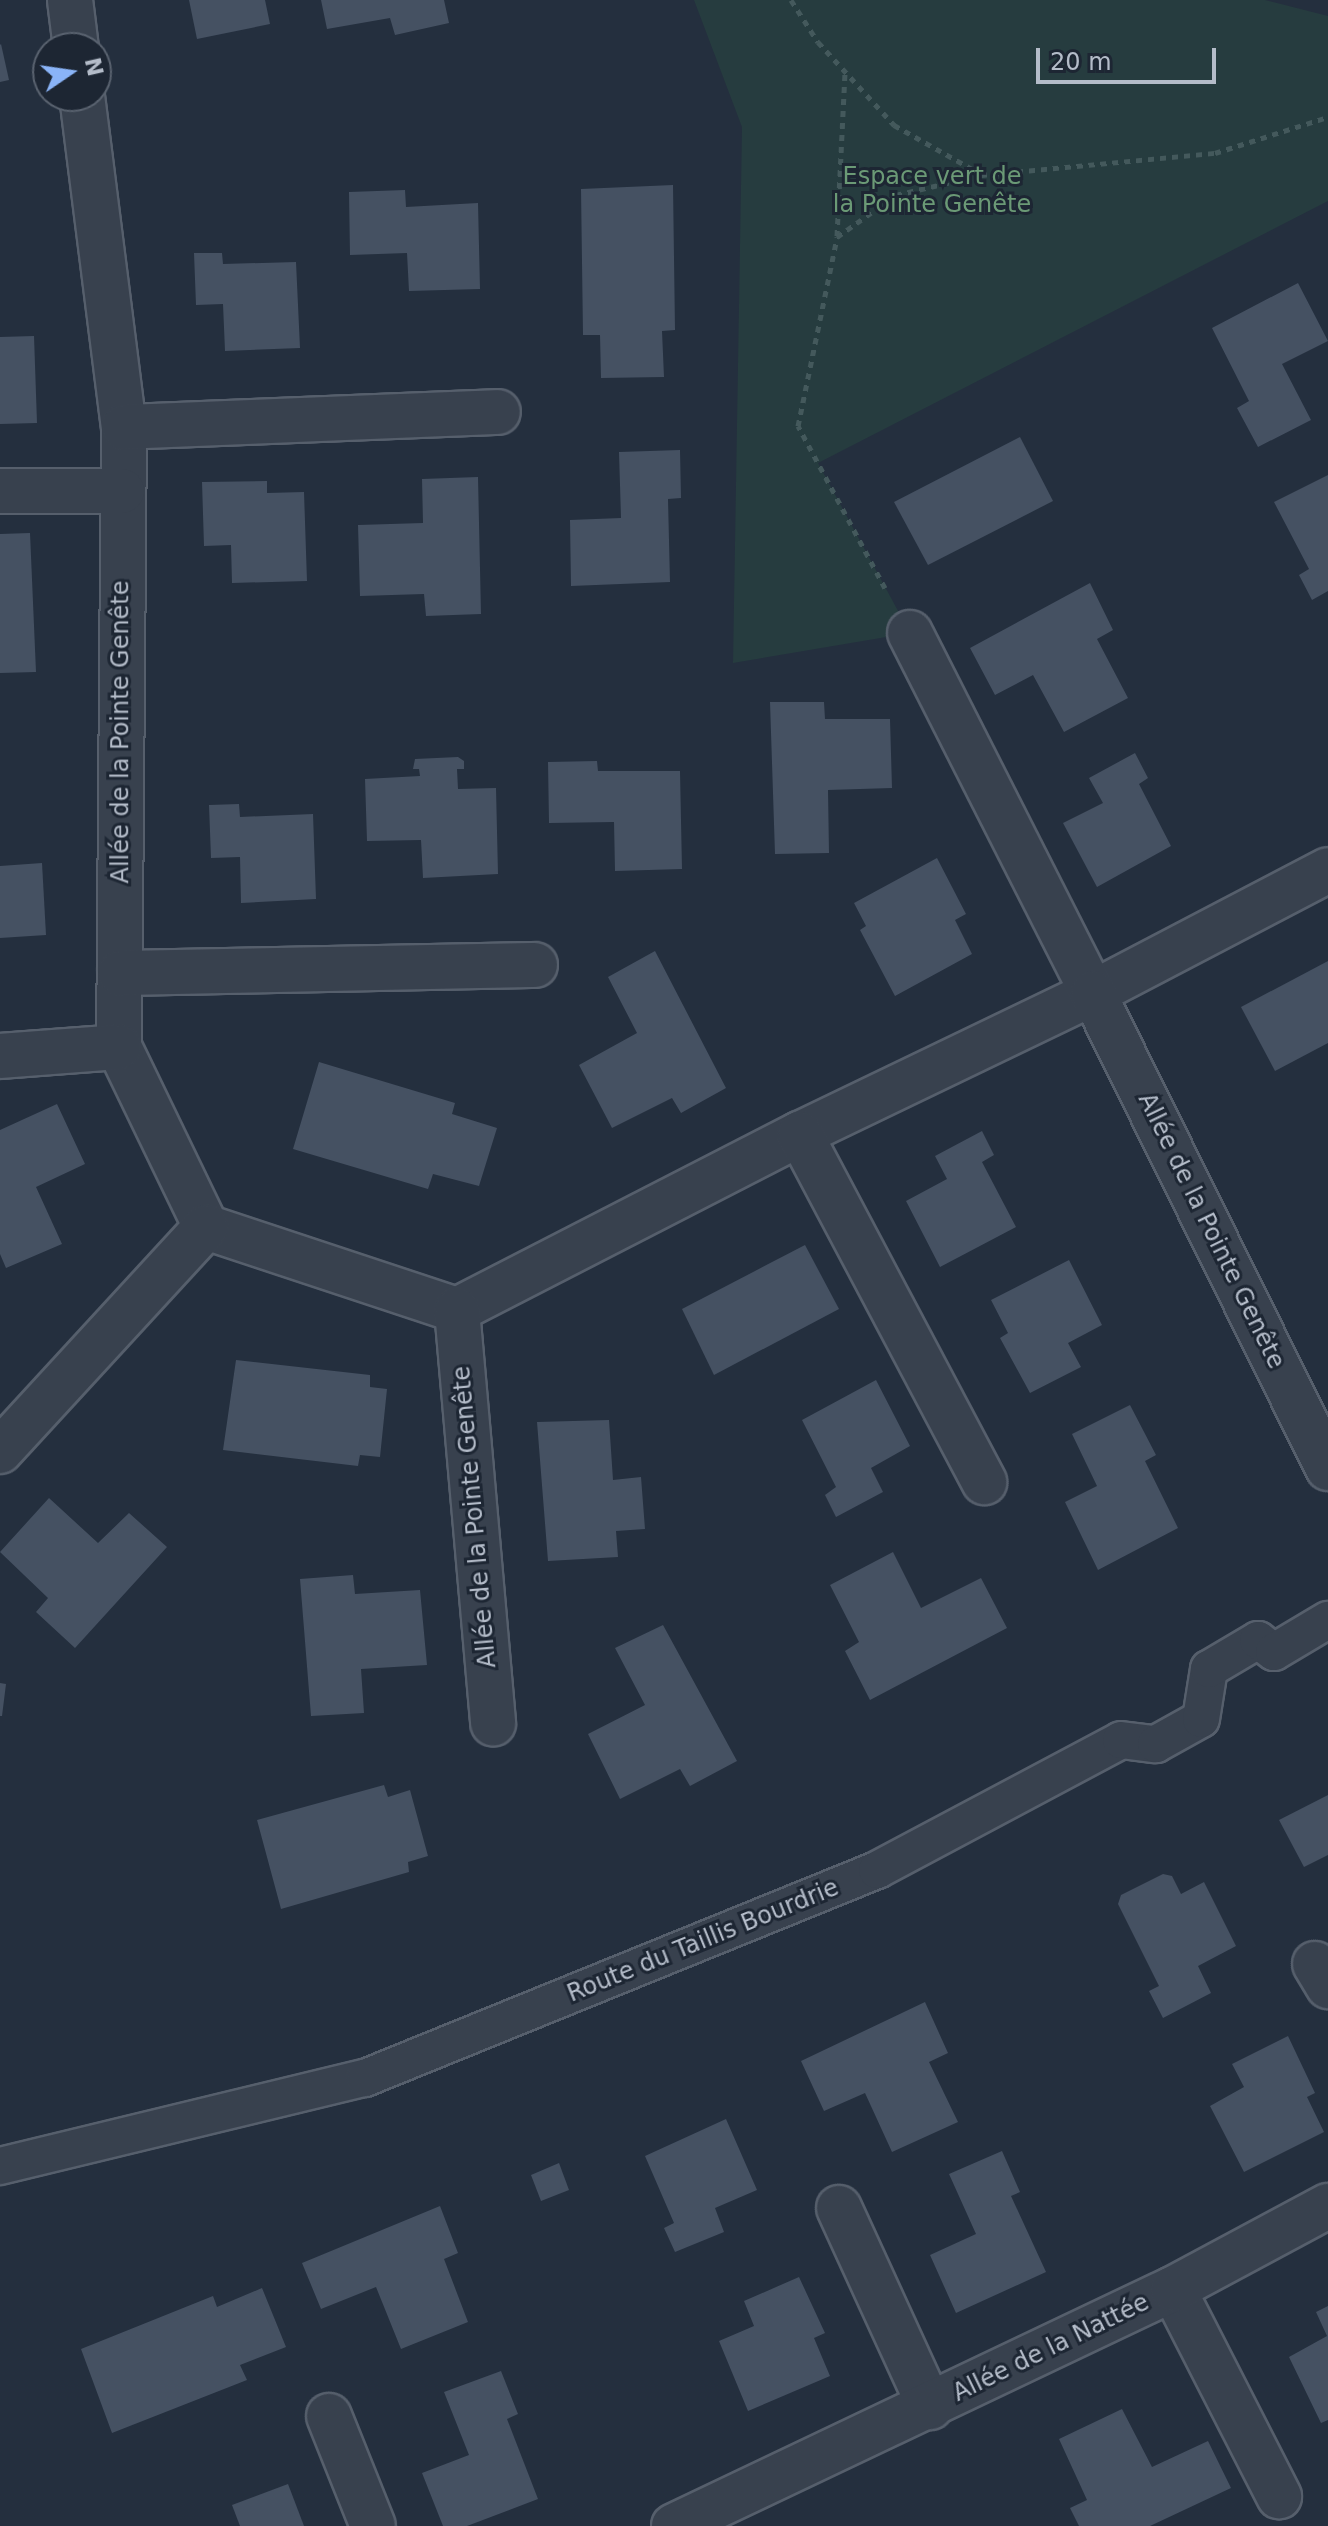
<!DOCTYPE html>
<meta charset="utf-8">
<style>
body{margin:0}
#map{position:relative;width:1328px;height:2526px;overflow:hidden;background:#242f3e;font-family:"DejaVu Sans",sans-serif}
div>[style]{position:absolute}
.green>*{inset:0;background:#263c3f}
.building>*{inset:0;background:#455162}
.path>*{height:5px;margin-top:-2.5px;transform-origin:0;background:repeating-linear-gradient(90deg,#44595c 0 6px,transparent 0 12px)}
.roads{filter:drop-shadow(2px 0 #565f6c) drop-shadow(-2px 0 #565f6c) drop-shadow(0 2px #565f6c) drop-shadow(0 -2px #565f6c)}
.pedestrian>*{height:36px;margin:-18px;padding:0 18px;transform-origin:18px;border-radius:18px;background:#38414e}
.minor>*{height:44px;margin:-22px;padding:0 22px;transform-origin:22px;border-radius:22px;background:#38414e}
span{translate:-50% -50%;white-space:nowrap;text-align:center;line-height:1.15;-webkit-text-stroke:6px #1d2633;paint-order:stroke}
.park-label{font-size:24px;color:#6b9a76}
.street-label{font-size:24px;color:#b4bcc9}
.north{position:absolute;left:32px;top:32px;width:80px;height:80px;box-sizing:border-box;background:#1d2633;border:2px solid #59626f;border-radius:50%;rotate:77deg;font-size:22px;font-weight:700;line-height:32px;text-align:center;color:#b4bcc9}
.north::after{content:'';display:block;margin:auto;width:28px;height:36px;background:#8ab4f8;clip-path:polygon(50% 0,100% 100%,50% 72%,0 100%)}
.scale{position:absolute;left:1036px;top:48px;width:180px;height:36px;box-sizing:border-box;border:4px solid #b4bcc9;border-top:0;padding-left:10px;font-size:24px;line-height:28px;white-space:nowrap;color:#b4bcc9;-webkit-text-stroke:6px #1d2633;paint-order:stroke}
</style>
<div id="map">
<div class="green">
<div style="clip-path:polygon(694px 0,1265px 0,1328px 16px,1328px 201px,818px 463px,910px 633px,733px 663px,742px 127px)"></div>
</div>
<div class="building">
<div style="clip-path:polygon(189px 0,265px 0,270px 24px,197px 39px)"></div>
<div style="clip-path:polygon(321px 0,444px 0,449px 23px,395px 35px,390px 18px,327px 29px)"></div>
<div style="clip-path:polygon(1px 44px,9px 80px,0 82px,0 45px)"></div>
<div style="clip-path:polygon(673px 185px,675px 330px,662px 331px,664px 377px,601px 378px,600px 335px,583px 335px,581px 189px)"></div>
<div style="clip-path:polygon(405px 190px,406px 207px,478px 203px,480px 289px,409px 291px,407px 253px,350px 255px,349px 192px)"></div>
<div style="clip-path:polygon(194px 253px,222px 253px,223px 264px,296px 262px,300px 348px,225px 351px,223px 304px,196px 305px)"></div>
<div style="clip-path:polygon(1298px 283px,1328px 341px,1282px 364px,1311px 420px,1258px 447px,1237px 408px,1249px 401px,1212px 328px)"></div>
<div style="clip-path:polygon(34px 336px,37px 423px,0 424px,0 337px)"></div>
<div style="clip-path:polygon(1020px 437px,1053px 501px,928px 565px,894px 502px)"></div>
<div style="clip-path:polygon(680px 450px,681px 498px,668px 499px,670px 582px,571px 586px,570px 520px,621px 518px,619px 452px)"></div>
<div style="clip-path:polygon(1328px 475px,1328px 591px,1312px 600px,1299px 575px,1309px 569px,1274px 502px)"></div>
<div style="clip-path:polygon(478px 477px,481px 614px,426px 616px,424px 594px,360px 596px,358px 525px,423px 523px,422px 479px)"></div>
<div style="clip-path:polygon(267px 481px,267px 493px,304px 492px,307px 581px,232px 583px,231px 545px,204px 546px,202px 482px)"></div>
<div style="clip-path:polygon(30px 533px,36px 672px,0 673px,0 534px)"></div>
<div style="clip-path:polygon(1090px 583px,1113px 630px,1097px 639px,1128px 698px,1064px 732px,1033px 675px,995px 695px,970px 648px)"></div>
<div style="clip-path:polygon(770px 702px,824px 702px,825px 719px,890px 719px,892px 788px,828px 790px,829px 853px,775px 854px)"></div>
<div style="clip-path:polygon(1135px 753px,1148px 778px,1139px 784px,1171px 846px,1097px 887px,1063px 823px,1103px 803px,1089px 778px)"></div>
<div style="clip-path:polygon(458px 757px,464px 761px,464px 769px,457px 769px,458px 789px,496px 788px,498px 874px,423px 878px,421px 840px,367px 841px,365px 779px,420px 776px,419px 769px,413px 769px,415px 759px)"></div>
<div style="clip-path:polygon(597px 761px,598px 771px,680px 771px,682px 869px,615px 871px,614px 822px,549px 823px,548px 762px)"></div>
<div style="clip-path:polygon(239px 804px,240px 817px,313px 814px,316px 899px,241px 903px,240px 857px,211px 858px,209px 805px)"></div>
<div style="clip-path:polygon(937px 858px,966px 914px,955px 920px,972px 954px,895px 996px,860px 930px,866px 926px,854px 903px)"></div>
<div style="clip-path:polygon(42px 863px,46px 935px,0 938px,0 866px)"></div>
<div style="clip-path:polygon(655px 951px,726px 1088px,681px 1113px,672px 1098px,612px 1128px,579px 1065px,637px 1033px,608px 977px)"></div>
<div style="clip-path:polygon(1328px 961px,1328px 1043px,1275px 1071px,1241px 1007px)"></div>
<div style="clip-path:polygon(319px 1062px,455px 1103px,452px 1114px,497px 1128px,479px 1186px,433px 1174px,428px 1189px,293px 1149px)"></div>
<div style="clip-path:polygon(57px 1104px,85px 1164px,36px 1187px,62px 1244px,6px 1268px,0 1254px,0 1130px)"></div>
<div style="clip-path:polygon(982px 1131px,994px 1155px,982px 1162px,1016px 1227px,940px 1267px,906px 1201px,947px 1179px,935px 1156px)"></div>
<div style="clip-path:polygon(805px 1245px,839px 1309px,714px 1375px,682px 1309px)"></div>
<div style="clip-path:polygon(1069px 1260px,1102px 1325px,1068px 1343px,1081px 1367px,1030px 1393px,1000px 1338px,1008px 1333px,991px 1300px)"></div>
<div style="clip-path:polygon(236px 1360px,370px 1375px,370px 1387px,387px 1389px,380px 1457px,360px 1455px,358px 1466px,223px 1450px)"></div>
<div style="clip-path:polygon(876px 1380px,910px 1446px,871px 1468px,883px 1492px,836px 1517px,825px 1495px,836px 1487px,802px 1420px)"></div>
<div style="clip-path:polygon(1130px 1405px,1156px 1455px,1145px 1461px,1178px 1528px,1098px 1570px,1065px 1502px,1097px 1486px,1072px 1434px)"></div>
<div style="clip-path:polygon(609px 1420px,613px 1480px,641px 1477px,645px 1529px,616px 1531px,618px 1557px,548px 1561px,537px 1422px)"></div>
<div style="clip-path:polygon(49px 1498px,98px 1543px,129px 1513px,167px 1547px,75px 1648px,36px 1612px,48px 1598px,0 1552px)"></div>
<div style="clip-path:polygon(893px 1552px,921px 1608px,981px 1578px,1007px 1628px,870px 1700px,845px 1651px,859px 1642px,830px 1585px)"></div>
<div style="clip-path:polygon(353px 1575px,355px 1594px,420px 1590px,427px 1665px,361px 1669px,364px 1713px,311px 1716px,300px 1579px)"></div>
<div style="clip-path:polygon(663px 1625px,737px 1761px,690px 1786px,680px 1769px,620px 1799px,588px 1734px,645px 1705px,615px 1648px)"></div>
<div style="clip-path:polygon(0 1683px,6px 1684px,2px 1716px,0 1716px)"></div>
<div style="clip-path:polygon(384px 1785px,388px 1797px,410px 1790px,428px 1856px,408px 1862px,409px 1872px,281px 1909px,257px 1820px)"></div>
<div style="clip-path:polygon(1328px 1795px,1328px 1855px,1304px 1867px,1279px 1820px)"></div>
<div style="clip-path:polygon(1163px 1874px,1172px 1876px,1181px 1894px,1204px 1882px,1236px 1946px,1198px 1966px,1211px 1993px,1163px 2018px,1149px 1991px,1159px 1986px,1118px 1904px,1121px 1895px)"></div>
<div style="clip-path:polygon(925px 2002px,948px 2053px,929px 2062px,958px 2122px,892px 2152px,865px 2093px,824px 2111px,801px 2061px)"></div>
<div style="clip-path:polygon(1288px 2036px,1315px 2093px,1307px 2097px,1324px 2132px,1244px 2172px,1210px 2106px,1244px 2087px,1232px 2064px)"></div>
<div style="clip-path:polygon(726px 2119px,757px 2190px,715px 2208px,724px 2232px,675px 2252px,664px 2228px,674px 2223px,645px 2156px)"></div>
<div style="clip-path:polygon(1002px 2151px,1020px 2192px,1011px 2196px,1046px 2272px,956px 2313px,930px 2255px,976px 2234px,949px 2174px)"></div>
<div style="clip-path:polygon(559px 2163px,569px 2190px,541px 2201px,531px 2175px)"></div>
<div style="clip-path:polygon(440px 2206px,458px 2253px,444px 2259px,468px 2322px,401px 2349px,376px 2287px,321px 2309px,302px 2263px)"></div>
<div style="clip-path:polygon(799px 2277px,825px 2333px,814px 2338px,830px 2376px,748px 2411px,719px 2341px,754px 2326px,744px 2301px)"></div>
<div style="clip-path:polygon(262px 2288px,286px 2347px,240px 2365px,247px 2380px,112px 2433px,81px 2349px,213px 2296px,217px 2307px)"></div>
<div style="clip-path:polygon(1328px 2306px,1328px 2420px,1321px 2423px,1289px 2357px,1327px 2336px,1316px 2312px)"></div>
<div style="clip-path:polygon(501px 2371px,518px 2414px,507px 2419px,538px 2499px,467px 2526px,443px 2526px,422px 2473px,469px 2455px,444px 2392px)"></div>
<div style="clip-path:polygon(1122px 2409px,1152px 2467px,1208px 2441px,1231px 2488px,1150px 2526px,1079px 2526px,1070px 2508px,1087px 2500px,1059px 2439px)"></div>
<div style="clip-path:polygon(288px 2484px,304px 2526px,240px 2526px,232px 2505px)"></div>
</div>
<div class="path">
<div style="left:791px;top:0;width:50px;rotate:57.3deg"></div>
<div style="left:818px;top:42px;width:113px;rotate:47.5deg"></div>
<div style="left:894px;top:125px;width:100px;rotate:29.4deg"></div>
<div style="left:837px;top:236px;width:164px;rotate:-87.2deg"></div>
<div style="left:885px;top:588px;width:184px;rotate:-118.2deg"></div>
<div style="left:798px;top:426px;width:193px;rotate:-78.3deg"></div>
<div style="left:837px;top:237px;width:72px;rotate:-35.4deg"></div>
<div style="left:896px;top:195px;width:87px;rotate:-13.2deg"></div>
<div style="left:981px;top:175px;width:235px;rotate:-5.4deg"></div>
<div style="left:1215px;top:153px;width:119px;rotate:-17.7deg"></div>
</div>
<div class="roads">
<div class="pedestrian">
<div style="left:0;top:2166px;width:375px;rotate:-13.6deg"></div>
<div style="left:365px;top:2078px;width:553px;rotate:-22.11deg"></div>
<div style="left:877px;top:1870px;width:276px;rotate:-28deg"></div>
<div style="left:1121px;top:1740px;width:35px;rotate:7deg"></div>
<div style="left:1156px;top:1744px;width:51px;rotate:-29.1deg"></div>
<div style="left:1201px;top:1719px;width:51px;rotate:-80.9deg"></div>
<div style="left:1209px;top:1669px;width:57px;rotate:-30.6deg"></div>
<div style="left:1258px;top:1640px;width:20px;rotate:37deg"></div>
<div style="left:1274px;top:1652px;width:63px;rotate:-30.7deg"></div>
</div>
<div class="minor">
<div style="left:70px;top:0;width:48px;rotate:82.9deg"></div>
<div style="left:82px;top:96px;width:334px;rotate:82.8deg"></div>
<div style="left:124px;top:427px;width:620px;rotate:90.46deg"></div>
<div style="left:119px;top:1047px;width:200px;rotate:64.2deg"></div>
<div style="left:206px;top:1227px;width:264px;rotate:18.3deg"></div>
<div style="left:457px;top:1310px;width:386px;rotate:-27.2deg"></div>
<div style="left:800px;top:1134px;width:325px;rotate:-25.7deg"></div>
<div style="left:1093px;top:993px;width:265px;rotate:-27.6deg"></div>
<div style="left:124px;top:427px;width:374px;rotate:-2.3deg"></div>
<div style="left:0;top:491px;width:122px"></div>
<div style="left:910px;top:633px;width:404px;rotate:63.1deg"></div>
<div style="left:1093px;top:993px;width:530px;rotate:63.68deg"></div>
<div style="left:120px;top:973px;width:415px;rotate:-1.1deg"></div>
<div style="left:0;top:1056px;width:119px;rotate:-4.3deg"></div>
<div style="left:800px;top:1134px;width:394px;rotate:62.1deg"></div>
<div style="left:457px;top:1310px;width:415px;rotate:85deg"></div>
<div style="left:0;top:1451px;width:304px;rotate:-47.4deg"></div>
<div style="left:1315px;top:1964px;width:26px;rotate:59deg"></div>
<div style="left:839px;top:2208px;width:219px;rotate:65.4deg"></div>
<div style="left:1173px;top:2289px;width:233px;rotate:62.9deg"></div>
<div style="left:329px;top:2416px;width:118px;rotate:68.2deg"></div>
<div style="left:674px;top:2526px;width:552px;rotate:-25.41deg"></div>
<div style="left:1173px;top:2289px;width:176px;rotate:-28.2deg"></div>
</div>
</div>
<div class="park-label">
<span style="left:932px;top:191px">Espace vert de<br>la Pointe Genête</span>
</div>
<div class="street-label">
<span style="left:121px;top:732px;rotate:-90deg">Allée de la Pointe Genête</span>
<span style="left:1211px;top:1231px;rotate:64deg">Allée de la Pointe Genête</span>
<span style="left:475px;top:1517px;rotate:-95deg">Allée de la Pointe Genête</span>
<span style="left:703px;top:1941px;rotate:-22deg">Route du Taillis Bourdrie</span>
<span style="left:1051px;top:2348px;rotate:-26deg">Allée de la Nattée</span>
</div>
<div class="north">N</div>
<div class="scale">20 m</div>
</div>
